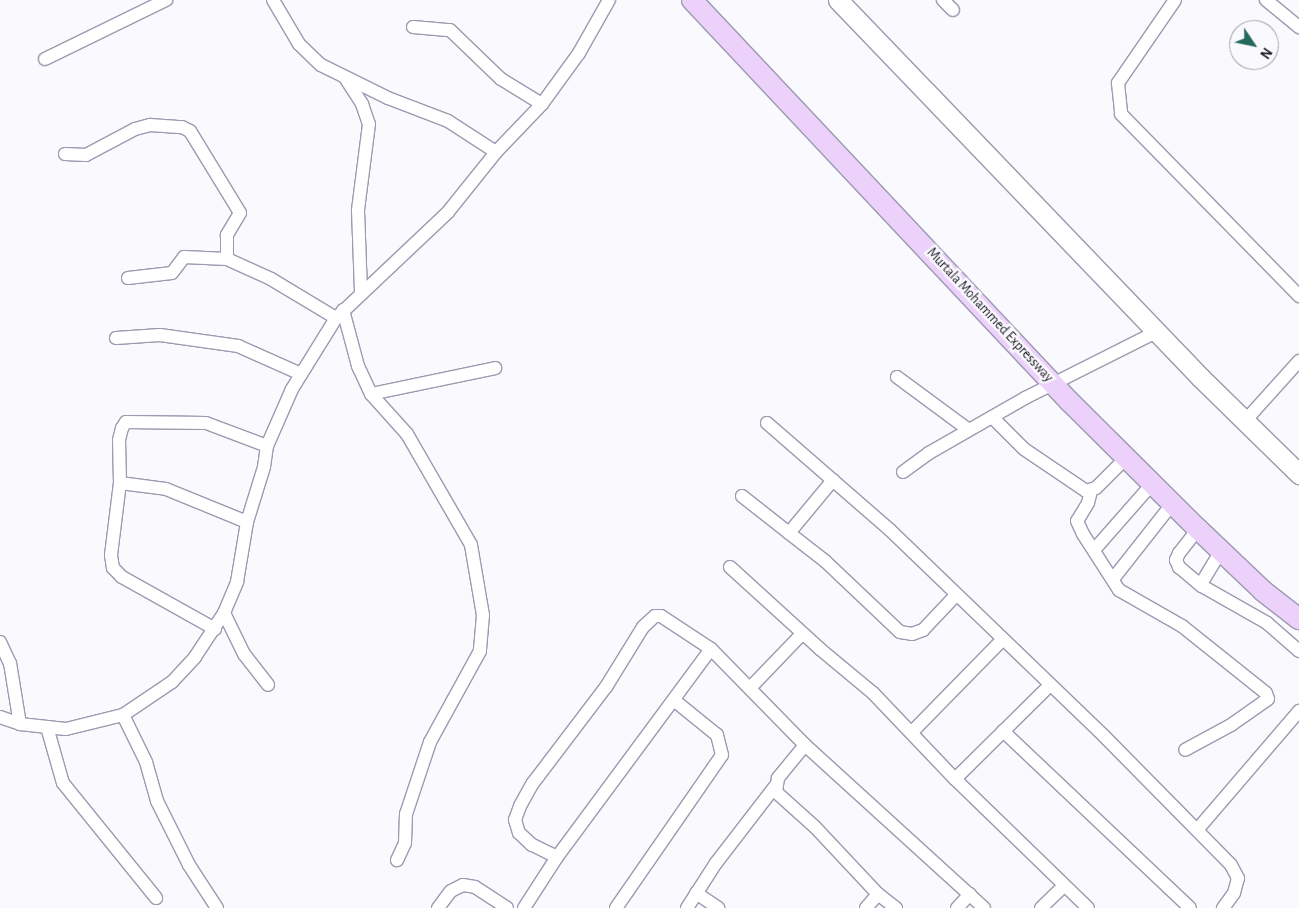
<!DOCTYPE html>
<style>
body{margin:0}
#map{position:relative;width:1299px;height:908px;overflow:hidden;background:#faf9fe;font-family:"Alegreya Sans",sans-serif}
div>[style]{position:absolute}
.roads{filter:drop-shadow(1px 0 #9c9ab0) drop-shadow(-1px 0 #9c9ab0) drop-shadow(0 1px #9c9ab0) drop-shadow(0 -1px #9c9ab0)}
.street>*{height:12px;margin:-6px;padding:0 6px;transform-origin:6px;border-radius:6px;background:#fff}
.secondary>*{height:19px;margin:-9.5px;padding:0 9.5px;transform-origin:9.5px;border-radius:9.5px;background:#fff}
.primary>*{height:20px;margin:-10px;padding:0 10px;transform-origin:10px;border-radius:10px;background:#ecd2fa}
span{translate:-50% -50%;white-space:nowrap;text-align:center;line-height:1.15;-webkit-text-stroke:5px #faf9fe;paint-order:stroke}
.street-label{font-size:14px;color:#191820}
.north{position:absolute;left:1229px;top:20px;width:50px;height:50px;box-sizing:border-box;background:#faf9fe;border:1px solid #a09fa5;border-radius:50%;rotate:124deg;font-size:14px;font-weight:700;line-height:20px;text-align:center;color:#191820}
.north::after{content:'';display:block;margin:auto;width:18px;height:22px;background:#25695c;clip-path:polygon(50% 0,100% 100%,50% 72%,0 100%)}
</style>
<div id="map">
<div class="roads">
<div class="street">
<div style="left:273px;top:0;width:51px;rotate:59.4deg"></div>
<div style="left:299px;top:44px;width:30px;rotate:44deg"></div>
<div style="left:321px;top:65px;width:75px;rotate:26.2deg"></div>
<div style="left:388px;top:98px;width:64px;rotate:21deg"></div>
<div style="left:448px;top:121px;width:57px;rotate:32.9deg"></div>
<div style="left:943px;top:0;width:14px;rotate:45deg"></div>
<div style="left:1175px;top:0;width:101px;rotate:124.5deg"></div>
<div style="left:1118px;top:83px;width:31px;rotate:84deg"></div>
<div style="left:1121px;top:114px;width:255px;rotate:45.6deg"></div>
<div style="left:1266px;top:0;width:43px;rotate:39.3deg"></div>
<div style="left:413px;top:27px;width:37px;rotate:5deg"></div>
<div style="left:450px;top:30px;width:71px;rotate:43.9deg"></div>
<div style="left:501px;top:79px;width:48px;rotate:31.4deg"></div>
<div style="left:45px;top:59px;width:135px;rotate:-26deg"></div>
<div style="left:346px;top:79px;width:30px;rotate:57deg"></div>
<div style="left:362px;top:104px;width:21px;rotate:71deg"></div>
<div style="left:369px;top:124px;width:87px;rotate:97.3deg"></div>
<div style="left:358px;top:210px;width:82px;rotate:87.9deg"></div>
<div style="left:65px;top:154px;width:21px;rotate:3deg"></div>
<div style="left:86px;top:155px;width:55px;rotate:-28deg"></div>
<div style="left:135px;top:129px;width:16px;rotate:-15deg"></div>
<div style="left:150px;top:125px;width:32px;rotate:4deg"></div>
<div style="left:182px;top:127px;width:9px;rotate:27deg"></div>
<div style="left:190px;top:131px;width:96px;rotate:58.6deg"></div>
<div style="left:240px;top:213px;width:26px;rotate:121deg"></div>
<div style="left:227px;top:235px;width:24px;rotate:90deg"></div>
<div style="left:128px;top:278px;width:44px;rotate:-6.5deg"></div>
<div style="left:172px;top:273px;width:20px;rotate:-53deg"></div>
<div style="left:184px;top:257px;width:43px;rotate:2.7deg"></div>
<div style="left:227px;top:259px;width:48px;rotate:24.4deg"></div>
<div style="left:271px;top:279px;width:76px;rotate:31deg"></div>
<div style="left:343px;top:310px;width:58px;rotate:75deg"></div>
<div style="left:358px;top:366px;width:31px;rotate:65deg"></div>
<div style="left:371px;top:394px;width:54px;rotate:48deg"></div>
<div style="left:407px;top:434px;width:128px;rotate:60deg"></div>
<div style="left:471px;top:545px;width:71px;rotate:80.3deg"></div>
<div style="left:483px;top:615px;width:36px;rotate:95deg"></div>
<div style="left:480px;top:651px;width:104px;rotate:118.8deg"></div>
<div style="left:430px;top:742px;width:76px;rotate:108.4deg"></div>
<div style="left:406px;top:814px;width:29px;rotate:92deg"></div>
<div style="left:405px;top:843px;width:19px;rotate:115deg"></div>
<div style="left:116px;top:338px;width:44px;rotate:-3.9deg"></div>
<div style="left:160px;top:335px;width:79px;rotate:8deg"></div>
<div style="left:238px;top:346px;width:69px;rotate:24deg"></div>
<div style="left:897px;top:377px;width:89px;rotate:36.4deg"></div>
<div style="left:371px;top:394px;width:127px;rotate:-11.8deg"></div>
<div style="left:992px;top:417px;width:45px;rotate:45deg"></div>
<div style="left:1024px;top:449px;width:75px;rotate:34.1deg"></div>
<div style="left:1086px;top:491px;width:10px;rotate:-17deg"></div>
<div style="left:1096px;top:488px;width:42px;rotate:-45deg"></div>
<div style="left:1245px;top:421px;width:81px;rotate:-48deg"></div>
<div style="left:767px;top:423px;width:163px;rotate:41deg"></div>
<div style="left:890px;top:530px;width:296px;rotate:43.9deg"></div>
<div style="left:1103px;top:735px;width:182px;rotate:45.4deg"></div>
<div style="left:1231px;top:865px;width:15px;rotate:62deg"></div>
<div style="left:1238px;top:878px;width:16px;rotate:105deg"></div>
<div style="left:1234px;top:893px;width:19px;rotate:126deg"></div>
<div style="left:903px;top:472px;width:32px;rotate:-36deg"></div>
<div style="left:929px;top:453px;width:111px;rotate:-29.8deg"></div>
<div style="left:1025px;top:398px;width:147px;rotate:-26.7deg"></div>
<div style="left:833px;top:480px;width:69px;rotate:129.7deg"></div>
<div style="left:789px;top:533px;width:46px;rotate:37.9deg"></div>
<div style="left:825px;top:561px;width:103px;rotate:43.4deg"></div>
<div style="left:900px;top:632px;width:12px;rotate:9deg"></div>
<div style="left:912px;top:634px;width:12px;rotate:-20deg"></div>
<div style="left:923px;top:630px;width:48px;rotate:-46.7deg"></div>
<div style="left:120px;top:483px;width:46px;rotate:7.4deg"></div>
<div style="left:166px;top:489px;width:87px;rotate:22.2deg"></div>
<div style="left:1091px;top:491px;width:12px;rotate:104deg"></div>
<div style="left:1088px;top:503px;width:21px;rotate:121deg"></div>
<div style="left:1077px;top:521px;width:14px;rotate:65deg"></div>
<div style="left:1083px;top:534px;width:67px;rotate:57.3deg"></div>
<div style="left:1119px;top:590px;width:73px;rotate:29.7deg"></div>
<div style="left:1182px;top:626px;width:107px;rotate:38.6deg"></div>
<div style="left:1266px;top:693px;width:6px;rotate:72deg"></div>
<div style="left:1268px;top:699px;width:45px;rotate:144.9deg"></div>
<div style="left:1231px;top:725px;width:52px;rotate:151.5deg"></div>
<div style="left:742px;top:496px;width:60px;rotate:38.2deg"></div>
<div style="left:1198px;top:529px;width:31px;rotate:128deg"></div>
<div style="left:1179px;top:553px;width:8px;rotate:113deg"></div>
<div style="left:1176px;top:560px;width:8px;rotate:67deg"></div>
<div style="left:1179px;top:567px;width:30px;rotate:40deg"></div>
<div style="left:1202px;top:586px;width:75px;rotate:29.6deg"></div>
<div style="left:1267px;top:623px;width:43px;rotate:41.2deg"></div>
<div style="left:1094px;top:550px;width:88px;rotate:-48.7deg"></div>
<div style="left:730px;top:567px;width:122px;rotate:42.3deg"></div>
<div style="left:820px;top:649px;width:69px;rotate:39.7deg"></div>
<div style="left:873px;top:693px;width:119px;rotate:46.4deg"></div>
<div style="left:955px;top:779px;width:185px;rotate:44.1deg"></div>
<div style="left:1113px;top:579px;width:95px;rotate:-51.8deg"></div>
<div style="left:1201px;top:584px;width:39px;rotate:-59deg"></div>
<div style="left:224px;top:613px;width:46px;rotate:64deg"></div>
<div style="left:244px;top:654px;width:39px;rotate:52deg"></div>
<div style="left:215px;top:629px;width:107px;rotate:-150.8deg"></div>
<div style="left:122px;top:577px;width:13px;rotate:-135deg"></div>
<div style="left:113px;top:568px;width:13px;rotate:-99deg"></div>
<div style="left:111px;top:555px;width:73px;rotate:-82.9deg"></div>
<div style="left:120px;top:483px;width:43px;rotate:-91.3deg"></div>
<div style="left:119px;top:440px;width:12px;rotate:-76deg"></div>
<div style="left:122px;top:428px;width:7px;rotate:-56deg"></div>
<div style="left:126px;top:422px;width:80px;rotate:0.7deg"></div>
<div style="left:206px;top:423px;width:65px;rotate:20.7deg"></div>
<div style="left:0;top:642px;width:23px;rotate:65deg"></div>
<div style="left:10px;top:663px;width:62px;rotate:80.7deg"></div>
<div style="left:750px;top:688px;width:75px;rotate:-46.1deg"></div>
<div style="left:123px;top:715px;width:52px;rotate:63.9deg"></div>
<div style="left:146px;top:762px;width:41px;rotate:74.2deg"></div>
<div style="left:157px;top:801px;width:72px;rotate:63.4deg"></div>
<div style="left:189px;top:865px;width:51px;rotate:56.9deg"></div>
<div style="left:0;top:717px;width:21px;rotate:19deg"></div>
<div style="left:20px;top:724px;width:46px;rotate:6.2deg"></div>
<div style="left:66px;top:729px;width:59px;rotate:-13.8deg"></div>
<div style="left:123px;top:715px;width:59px;rotate:-34deg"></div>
<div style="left:172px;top:682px;width:34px;rotate:-47deg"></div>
<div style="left:195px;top:657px;width:53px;rotate:-56.6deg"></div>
<div style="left:224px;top:613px;width:34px;rotate:-67deg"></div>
<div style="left:237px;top:582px;width:61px;rotate:-80.5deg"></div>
<div style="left:247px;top:522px;width:58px;rotate:-72.8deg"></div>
<div style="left:264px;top:467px;width:21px;rotate:-82deg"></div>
<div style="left:267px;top:446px;width:62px;rotate:-66.3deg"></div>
<div style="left:292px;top:389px;width:84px;rotate:-58.2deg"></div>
<div style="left:336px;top:318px;width:154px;rotate:-43.4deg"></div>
<div style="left:448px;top:212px;width:77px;rotate:-51.3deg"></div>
<div style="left:496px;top:152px;width:66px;rotate:-46.2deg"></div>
<div style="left:542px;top:104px;width:63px;rotate:-54deg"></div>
<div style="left:579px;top:53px;width:61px;rotate:-60.5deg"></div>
<div style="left:47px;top:727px;width:58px;rotate:74.1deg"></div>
<div style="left:63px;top:783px;width:148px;rotate:51deg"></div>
<div style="left:913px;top:731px;width:127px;rotate:-45.6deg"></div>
<div style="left:1003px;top:731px;width:257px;rotate:43.4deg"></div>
<div style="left:805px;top:745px;width:43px;rotate:129.3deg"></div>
<div style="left:778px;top:778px;width:14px;rotate:98deg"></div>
<div style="left:776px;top:792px;width:52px;rotate:41.9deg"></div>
<div style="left:815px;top:827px;width:92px;rotate:46.8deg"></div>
<div style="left:878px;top:894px;width:23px;rotate:38deg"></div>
<div style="left:955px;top:779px;width:132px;rotate:-44.7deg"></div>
<div style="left:1197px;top:830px;width:157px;rotate:-49.4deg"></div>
<div style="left:557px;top:857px;width:28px;rotate:-154deg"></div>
<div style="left:532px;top:845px;width:18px;rotate:-137deg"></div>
<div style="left:519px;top:833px;width:14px;rotate:-107deg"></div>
<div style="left:515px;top:820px;width:15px;rotate:-70deg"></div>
<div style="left:520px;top:806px;width:26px;rotate:-61deg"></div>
<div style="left:533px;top:783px;width:121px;rotate:-52.8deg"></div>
<div style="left:606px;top:687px;width:70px;rotate:-58.3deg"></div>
<div style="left:643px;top:627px;width:16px;rotate:-43deg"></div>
<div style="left:655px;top:616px;width:6px"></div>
<div style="left:661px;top:616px;width:60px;rotate:33.4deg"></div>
<div style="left:711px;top:649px;width:134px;rotate:45.6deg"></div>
<div style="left:805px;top:745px;width:242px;rotate:42.3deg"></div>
<div style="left:696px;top:893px;width:27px;rotate:34deg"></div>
<div style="left:438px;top:908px;width:21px;rotate:-53deg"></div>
<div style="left:451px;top:891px;width:13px;rotate:-27deg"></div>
<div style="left:463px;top:885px;width:12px;rotate:9deg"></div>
<div style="left:475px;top:887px;width:38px;rotate:33deg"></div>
<div style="left:524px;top:908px;width:61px;rotate:-57.1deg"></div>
<div style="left:557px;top:857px;width:259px;rotate:-53.5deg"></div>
<div style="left:616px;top:908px;width:186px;rotate:-55.3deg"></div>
<div style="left:722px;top:755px;width:21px;rotate:-104deg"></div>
<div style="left:717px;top:735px;width:54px;rotate:-141deg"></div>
<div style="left:687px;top:908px;width:54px;rotate:-57.2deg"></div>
<div style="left:716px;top:863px;width:98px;rotate:-52.4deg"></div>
<div style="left:866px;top:908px;width:18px;rotate:-49deg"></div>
<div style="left:957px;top:908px;width:19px;rotate:-47deg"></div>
<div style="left:1041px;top:908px;width:30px;rotate:-44deg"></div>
</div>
<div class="secondary">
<div style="left:838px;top:0;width:523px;rotate:46.16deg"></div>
<div style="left:1200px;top:377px;width:139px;rotate:44.4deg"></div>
</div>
<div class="primary">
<div style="left:692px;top:0;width:550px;rotate:46.77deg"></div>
<div style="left:1069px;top:401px;width:182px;rotate:44.8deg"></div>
<div style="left:1198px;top:529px;width:90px;rotate:43.6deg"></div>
<div style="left:1263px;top:591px;width:46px;rotate:37.9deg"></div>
</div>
</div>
<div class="street-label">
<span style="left:990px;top:315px;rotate:47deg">Murtala Mohammed Expressway</span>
</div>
<div class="north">N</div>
</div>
